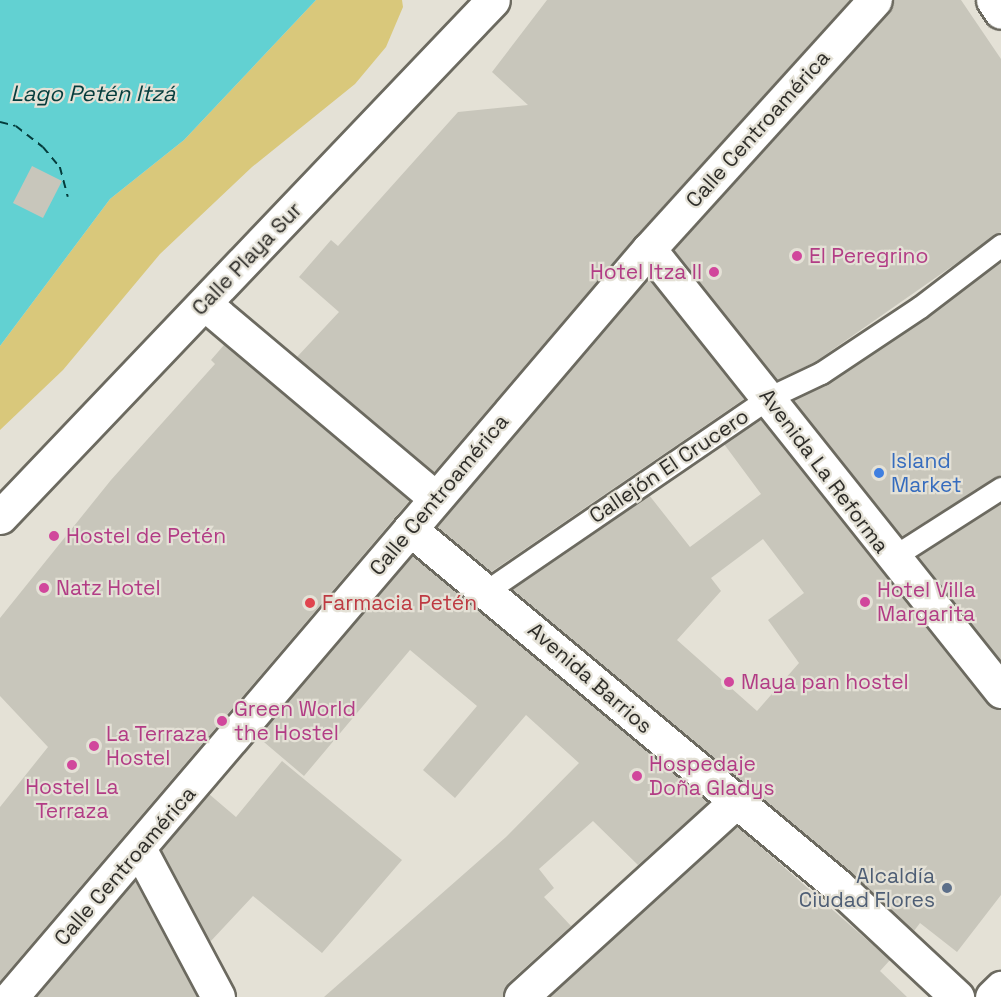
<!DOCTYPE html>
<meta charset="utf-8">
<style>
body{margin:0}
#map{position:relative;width:1001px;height:997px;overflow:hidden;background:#e4e1d6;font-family:"Space Grotesk",sans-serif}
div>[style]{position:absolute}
.green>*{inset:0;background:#d9c87b}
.water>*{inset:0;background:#62d1d2}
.ferry>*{height:1.5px;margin-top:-0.75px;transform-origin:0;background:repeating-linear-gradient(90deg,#043c3c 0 8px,transparent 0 14px)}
.building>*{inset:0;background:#c8c6bb}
.roads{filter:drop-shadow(2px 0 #6c6a60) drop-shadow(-2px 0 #6c6a60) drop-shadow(0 2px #6c6a60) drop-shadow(0 -2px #6c6a60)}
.lane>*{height:21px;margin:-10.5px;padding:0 10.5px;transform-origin:10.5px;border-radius:10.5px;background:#fff}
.street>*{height:33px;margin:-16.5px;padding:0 16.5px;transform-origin:16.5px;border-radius:16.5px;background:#fff}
.dots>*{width:16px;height:16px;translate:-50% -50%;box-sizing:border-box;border:3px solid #e4e1d6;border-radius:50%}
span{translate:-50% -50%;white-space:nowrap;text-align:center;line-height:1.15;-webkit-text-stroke:4.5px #e4e1d6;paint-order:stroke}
.street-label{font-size:21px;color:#2e2d29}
.hotel-label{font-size:21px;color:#b23c85}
.left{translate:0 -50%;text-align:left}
.right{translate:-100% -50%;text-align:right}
.shop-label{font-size:21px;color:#366cbe}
.health-label{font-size:21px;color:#be3a42}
.service-label{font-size:21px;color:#4e5e75}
.water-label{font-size:22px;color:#043c3c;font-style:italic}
</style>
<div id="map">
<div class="green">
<div style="clip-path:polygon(316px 0,402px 0,403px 7px,386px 47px,355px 84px,252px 167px,160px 254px,63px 370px,0 430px,0 346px,110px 199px,184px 140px)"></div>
</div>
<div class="water">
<div style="clip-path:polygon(0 0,316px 0,184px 140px,110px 199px,0 346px)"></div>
</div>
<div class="ferry">
<div style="left:0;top:122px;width:16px;rotate:14deg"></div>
<div style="left:16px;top:126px;width:34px;rotate:38deg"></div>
<div style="left:43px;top:147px;width:26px;rotate:50deg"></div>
<div style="left:60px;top:167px;width:31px;rotate:75deg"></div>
</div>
<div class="building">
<div style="clip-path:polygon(547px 0,850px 0,635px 237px,434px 472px,297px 357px,339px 312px,299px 277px,331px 240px,338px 246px,458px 112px,528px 105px,492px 72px)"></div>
<div style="clip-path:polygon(893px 0,961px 0,1001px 59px,1001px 232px,815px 362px,777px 380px,674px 250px,889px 13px)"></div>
<div style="clip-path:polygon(32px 166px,62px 181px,43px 218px,13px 203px)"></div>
<div style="clip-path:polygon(1001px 261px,1001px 475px,902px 536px,793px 400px,927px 318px)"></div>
<div style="clip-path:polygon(649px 278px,744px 399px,491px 572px,437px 527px)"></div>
<div style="clip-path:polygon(224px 345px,409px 501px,0 981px,0 807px,48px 747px,0 696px,0 618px,111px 480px,215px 364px,211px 360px)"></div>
<div style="clip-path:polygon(evenodd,760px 419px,986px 703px,1001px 709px,1001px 895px,957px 952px,920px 923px,914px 931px,512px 589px,649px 495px,690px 547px,761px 494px,724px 444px,760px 419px,763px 539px,804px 593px,768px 620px,799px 663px,757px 711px,677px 640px,721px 591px,711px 578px,763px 539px)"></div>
<div style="clip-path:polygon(1001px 503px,1001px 661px,918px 556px)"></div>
<div style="clip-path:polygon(412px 555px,708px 802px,638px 865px,593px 821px,539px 869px,554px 888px,544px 897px,571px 926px,508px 983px,503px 997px,324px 997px,506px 837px,579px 763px,526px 715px,455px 798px,423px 770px,477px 706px,410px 650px,304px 776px,258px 737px)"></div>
<div style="clip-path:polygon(282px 761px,402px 860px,322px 953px,253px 896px,210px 942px,161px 850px,209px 794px,236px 817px)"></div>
<div style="clip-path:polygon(737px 826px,890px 960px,880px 971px,907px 997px,549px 997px)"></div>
<div style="clip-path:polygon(135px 881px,197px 997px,36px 997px)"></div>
</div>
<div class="roads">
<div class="lane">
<div style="left:890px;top:559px;width:132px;rotate:-32.6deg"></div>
<div style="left:488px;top:590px;width:340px;rotate:-34.4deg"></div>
<div style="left:768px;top:398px;width:59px;rotate:-25.3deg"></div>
<div style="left:821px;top:373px;width:119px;rotate:-33.7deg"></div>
<div style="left:920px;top:307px;width:102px;rotate:-37.4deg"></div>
</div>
<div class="street">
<div style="left:993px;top:0;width:14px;rotate:56deg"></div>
<div style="left:649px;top:249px;width:565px;rotate:51.47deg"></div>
<div style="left:205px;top:304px;width:301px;rotate:40.1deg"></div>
<div style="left:0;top:517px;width:714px;rotate:-46.36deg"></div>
<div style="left:410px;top:529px;width:557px;rotate:39.83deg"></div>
<div style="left:838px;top:886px;width:163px;rotate:43deg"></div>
<div style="left:140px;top:850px;width:166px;rotate:62deg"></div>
<div style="left:11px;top:997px;width:983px;rotate:-49.54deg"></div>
<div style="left:649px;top:249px;width:336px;rotate:-47.8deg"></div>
<div style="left:521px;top:997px;width:288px;rotate:-42.3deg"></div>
<div style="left:992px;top:997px;width:13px;rotate:-45deg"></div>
</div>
</div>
<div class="dots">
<div style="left:797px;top:256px;background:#d1479c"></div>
<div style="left:714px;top:272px;background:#d1479c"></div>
<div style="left:879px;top:473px;background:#3f7fe0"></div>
<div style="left:54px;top:536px;background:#d1479c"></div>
<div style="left:44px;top:588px;background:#d1479c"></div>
<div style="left:865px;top:602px;background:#d1479c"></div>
<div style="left:310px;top:603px;background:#e0444e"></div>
<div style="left:729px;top:682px;background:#d1479c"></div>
<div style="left:222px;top:721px;background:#d1479c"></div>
<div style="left:94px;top:746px;background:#d1479c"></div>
<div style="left:72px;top:765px;background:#d1479c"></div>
<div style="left:637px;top:776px;background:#d1479c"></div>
<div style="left:947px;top:888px;background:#5c6f8a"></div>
</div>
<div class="street-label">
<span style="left:758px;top:129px;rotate:-48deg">Calle Centroamérica</span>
<span style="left:247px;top:259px;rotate:-46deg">Calle Playa Sur</span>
<span style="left:669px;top:466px;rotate:-34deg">Callejón El Crucero</span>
<span style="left:824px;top:471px;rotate:53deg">Avenida La Reforma</span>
<span style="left:439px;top:495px;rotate:-50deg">Calle Centroamérica</span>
<span style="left:590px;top:678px;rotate:41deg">Avenida Barrios</span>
<span style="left:125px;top:866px;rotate:-49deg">Calle Centroamérica</span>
</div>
<div class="hotel-label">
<span class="left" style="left:809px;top:256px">El Peregrino</span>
<span class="right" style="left:702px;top:272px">Hotel Itza II</span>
<span class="left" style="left:66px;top:536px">Hostel de Petén</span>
<span class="left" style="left:56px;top:588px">Natz Hotel</span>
<span class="left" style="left:877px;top:602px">Hotel Villa<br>Margarita</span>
<span class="left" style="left:741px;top:682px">Maya pan hostel</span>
<span class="left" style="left:234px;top:721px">Green World<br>the Hostel</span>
<span class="left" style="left:106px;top:746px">La Terraza<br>Hostel</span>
<span class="left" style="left:649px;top:776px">Hospedaje<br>Doña Gladys</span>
<span style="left:72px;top:799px">Hostel La<br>Terraza</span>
</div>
<div class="shop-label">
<span class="left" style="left:891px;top:473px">Island<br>Market</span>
</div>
<div class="health-label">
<span class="left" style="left:322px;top:603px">Farmacia Petén</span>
</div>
<div class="service-label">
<span class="right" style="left:935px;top:888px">Alcaldía<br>Ciudad Flores</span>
</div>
<div class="water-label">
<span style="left:93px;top:94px">Lago Petén Itzá</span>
</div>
</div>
